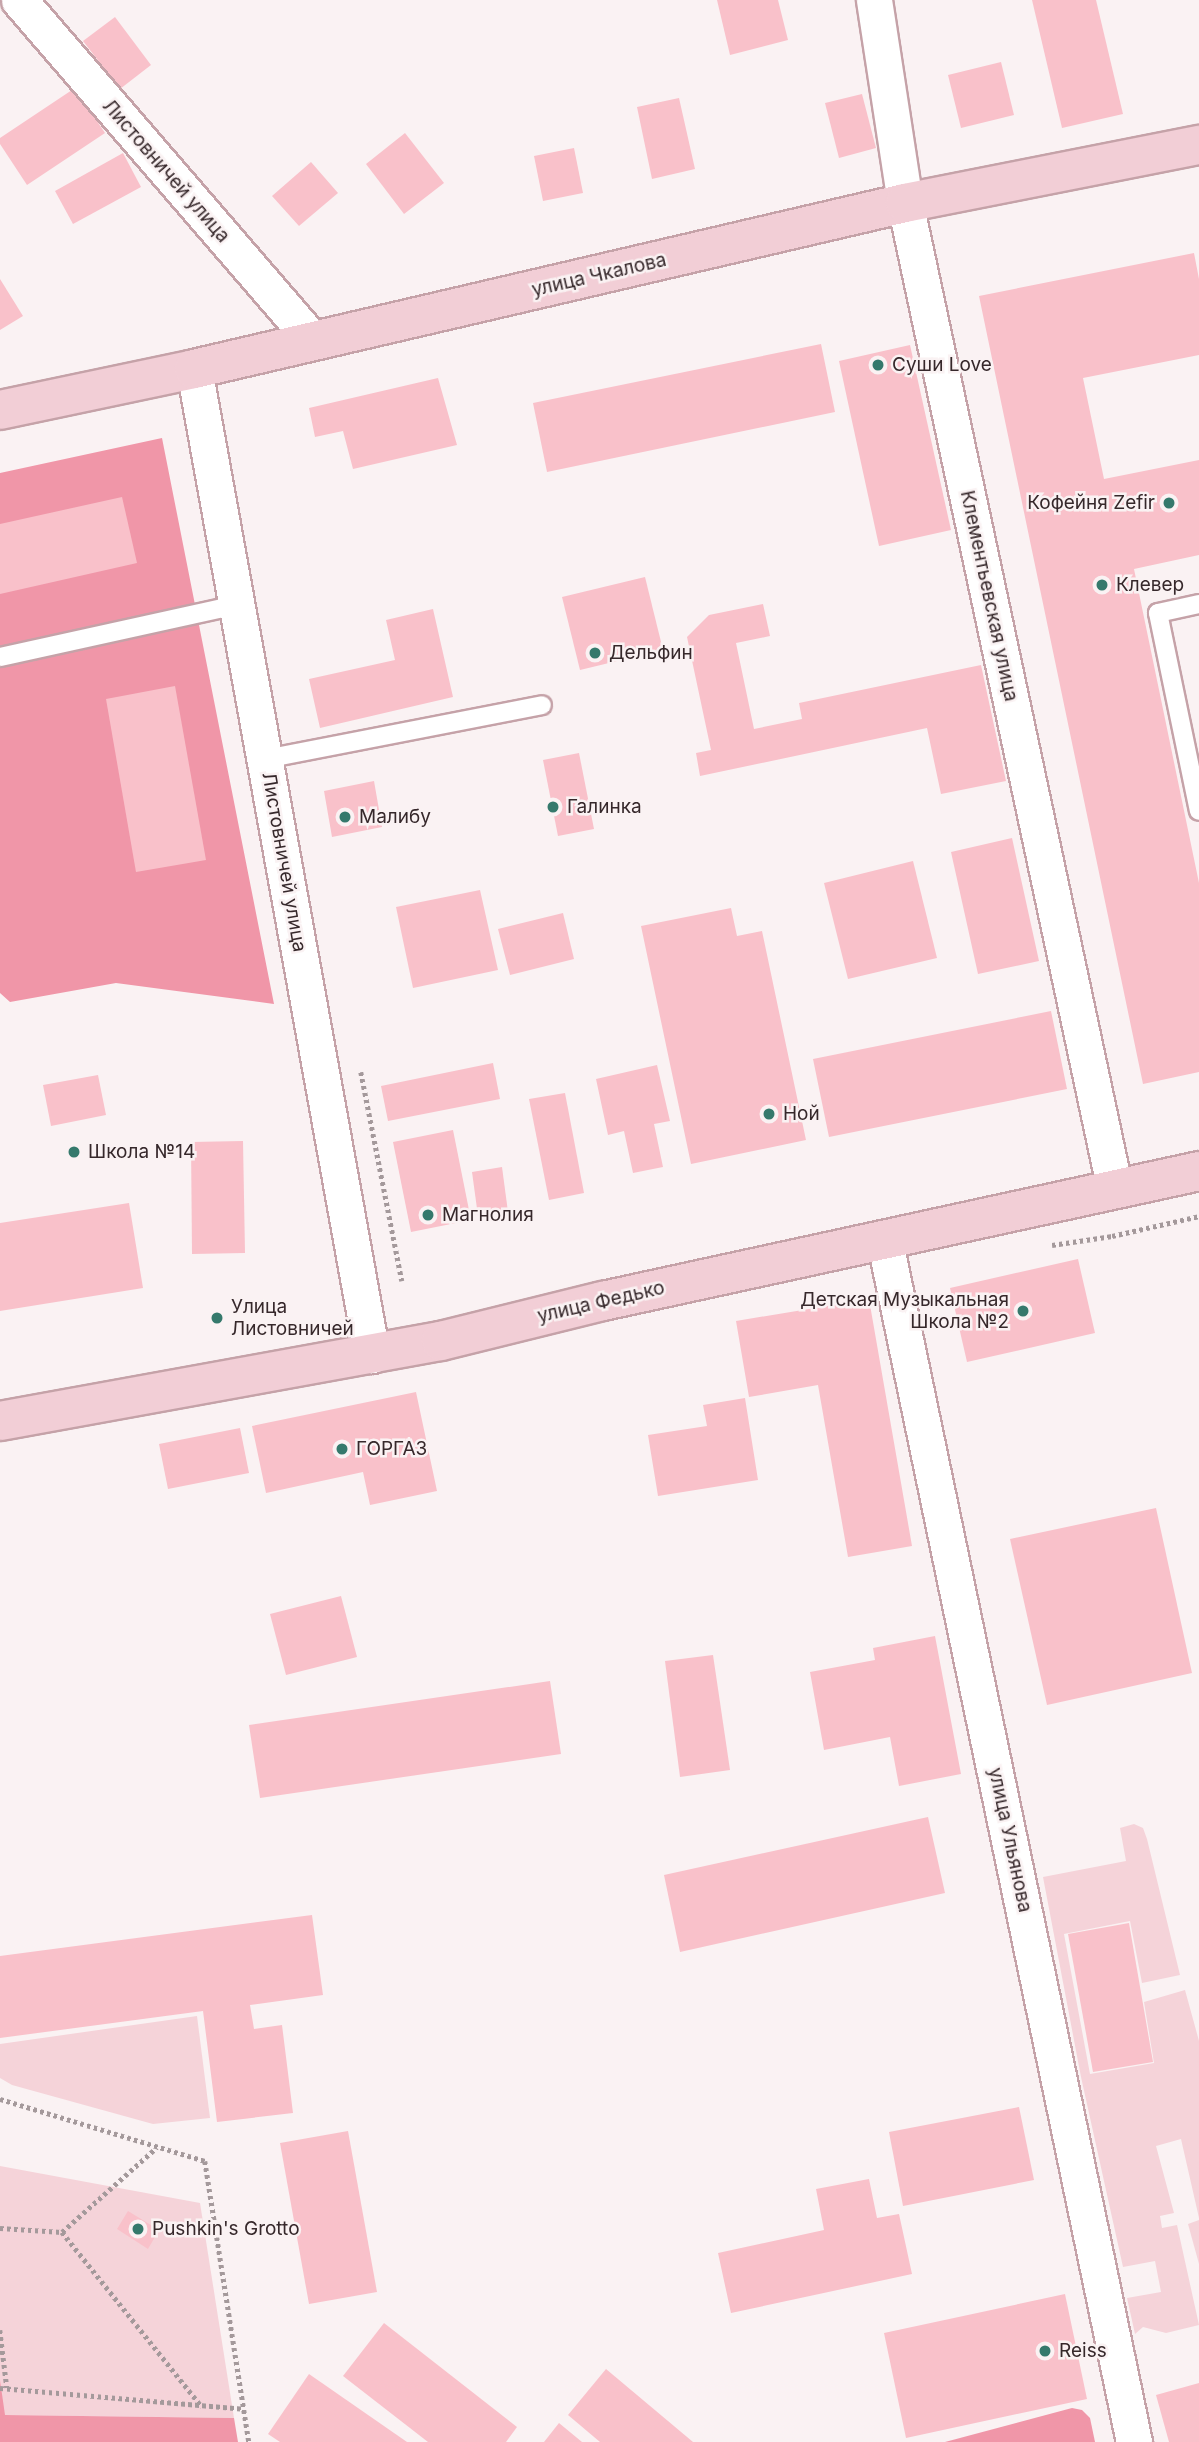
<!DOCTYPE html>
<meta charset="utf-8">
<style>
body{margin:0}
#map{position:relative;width:1199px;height:2442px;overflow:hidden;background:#faf2f3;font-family:Inter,sans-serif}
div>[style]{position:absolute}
.green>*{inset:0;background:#f5d3d9}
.forest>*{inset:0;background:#f096a8}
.building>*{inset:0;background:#f9c1ca}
.path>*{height:4.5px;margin-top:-2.25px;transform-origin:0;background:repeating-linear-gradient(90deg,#a4999b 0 3.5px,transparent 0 7px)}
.roads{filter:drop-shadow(2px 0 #c5a2a8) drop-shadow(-2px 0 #c5a2a8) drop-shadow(0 2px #c5a2a8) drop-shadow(0 -2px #c5a2a8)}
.service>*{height:18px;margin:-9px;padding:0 9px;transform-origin:9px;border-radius:9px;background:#fff}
.minor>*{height:35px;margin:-17.5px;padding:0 17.5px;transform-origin:17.5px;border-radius:17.5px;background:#fff}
.secondary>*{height:38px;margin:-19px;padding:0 19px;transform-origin:19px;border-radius:19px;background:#f2ced6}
.dots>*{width:19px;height:19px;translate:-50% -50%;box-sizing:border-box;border:4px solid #faf2f3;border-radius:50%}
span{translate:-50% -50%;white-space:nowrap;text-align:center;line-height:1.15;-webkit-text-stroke:5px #faf2f3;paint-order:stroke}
.street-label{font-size:19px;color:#36282b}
.poi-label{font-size:19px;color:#36282b}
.left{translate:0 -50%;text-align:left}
.right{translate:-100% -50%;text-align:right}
</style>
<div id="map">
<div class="green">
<div style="clip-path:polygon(1134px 1824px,1143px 1828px,1147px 1839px,1180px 1975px,1142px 1983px,1130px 1921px,1064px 1934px,1090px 2074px,1154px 2063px,1144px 2002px,1185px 1990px,1199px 2041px,1199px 2218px,1181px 2139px,1156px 2146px,1174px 2213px,1160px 2216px,1162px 2228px,1177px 2225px,1199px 2325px,1166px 2333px,1143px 2327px,1135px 2334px,1127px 2298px,1161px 2292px,1155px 2261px,1123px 2267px,1081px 2077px,1043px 1877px,1126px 1861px,1120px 1828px)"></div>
<div style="clip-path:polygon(197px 2016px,210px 2118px,153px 2124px,12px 2085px,0 2078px,0 2044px)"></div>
<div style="clip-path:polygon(0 2166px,200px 2203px,234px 2418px,4px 2415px,0 2380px)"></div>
<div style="clip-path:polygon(1199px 2220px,1199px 2264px,1188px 2224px)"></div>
</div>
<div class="forest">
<div style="clip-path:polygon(162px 438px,274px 1004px,116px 983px,10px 1002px,0 993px,0 473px)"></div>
<div style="clip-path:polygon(0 2380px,5px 2415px,234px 2418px,238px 2442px,0 2442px)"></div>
<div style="clip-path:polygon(1072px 2408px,1082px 2410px,1090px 2418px,1095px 2442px,945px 2442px)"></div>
</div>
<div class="building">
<div style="clip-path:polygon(717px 0,778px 0,788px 40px,730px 55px)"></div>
<div style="clip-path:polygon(1032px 0,1096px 0,1123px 114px,1062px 128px)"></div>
<div style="clip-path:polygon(115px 17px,151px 65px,120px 89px,83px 41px)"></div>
<div style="clip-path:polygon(1001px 62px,1014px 115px,961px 128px,948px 75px)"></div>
<div style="clip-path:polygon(75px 88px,105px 133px,27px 185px,0 144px,0 138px)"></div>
<div style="clip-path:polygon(862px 94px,876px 148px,839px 158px,825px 103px)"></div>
<div style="clip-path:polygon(679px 98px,695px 169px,652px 179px,637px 107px)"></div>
<div style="clip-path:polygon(405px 133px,444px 183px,404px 214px,366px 164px)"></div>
<div style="clip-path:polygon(574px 148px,583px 193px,543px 201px,534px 156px)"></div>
<div style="clip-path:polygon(123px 153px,141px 187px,73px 224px,55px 191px)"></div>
<div style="clip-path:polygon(311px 162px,338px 193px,299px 226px,272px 196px)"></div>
<div style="clip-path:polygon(1194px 253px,1199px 279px,1199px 355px,1083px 378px,1104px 479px,1199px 460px,1199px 555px,1134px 569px,1199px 883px,1199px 1072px,1143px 1084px,979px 296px)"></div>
<div style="clip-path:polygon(0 279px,23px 316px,0 330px)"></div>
<div style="clip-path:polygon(821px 344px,835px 412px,547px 472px,533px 403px)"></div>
<div style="clip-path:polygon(910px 345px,951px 530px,879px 546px,839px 361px)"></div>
<div style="clip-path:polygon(438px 378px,457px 445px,353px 469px,343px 431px,315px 437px,309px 408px)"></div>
<div style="clip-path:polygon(122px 497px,137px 563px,0 594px,0 524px)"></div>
<div style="clip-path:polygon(645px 577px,663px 650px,580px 670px,562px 597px)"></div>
<div style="clip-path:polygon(763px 604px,770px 636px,736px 643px,754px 729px,802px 719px,799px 703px,981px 665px,1006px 781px,941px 794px,927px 728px,700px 776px,696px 753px,711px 750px,687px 637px,709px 615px)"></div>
<div style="clip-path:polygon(433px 609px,453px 697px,320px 728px,309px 679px,395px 660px,386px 620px)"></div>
<div style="clip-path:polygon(175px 686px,206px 860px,136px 872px,106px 699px)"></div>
<div style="clip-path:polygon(579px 753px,594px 829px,558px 836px,543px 760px)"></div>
<div style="clip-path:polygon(374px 781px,382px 827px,332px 837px,324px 791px)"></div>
<div style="clip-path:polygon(1012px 838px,1039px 961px,978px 974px,951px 852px)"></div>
<div style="clip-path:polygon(913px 861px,937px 958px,848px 979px,824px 883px)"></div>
<div style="clip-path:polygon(480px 890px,498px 970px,413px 988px,396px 907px)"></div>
<div style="clip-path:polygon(731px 908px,737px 936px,762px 931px,806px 1140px,691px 1164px,641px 926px)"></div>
<div style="clip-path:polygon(563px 913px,574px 959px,510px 975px,498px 929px)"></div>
<div style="clip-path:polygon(1051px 1011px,1067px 1089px,829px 1137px,813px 1059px)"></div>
<div style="clip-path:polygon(493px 1063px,500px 1099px,388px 1121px,381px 1086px)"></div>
<div style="clip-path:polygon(657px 1065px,670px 1121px,654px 1124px,663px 1167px,633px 1173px,624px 1131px,608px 1135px,596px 1079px)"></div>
<div style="clip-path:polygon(98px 1075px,106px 1115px,51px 1126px,43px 1085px)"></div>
<div style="clip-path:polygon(565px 1093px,584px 1193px,549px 1200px,529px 1099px)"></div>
<div style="clip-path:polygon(453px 1130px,471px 1220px,411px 1232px,393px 1142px)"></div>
<div style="clip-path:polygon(243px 1141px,245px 1253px,192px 1254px,191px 1142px)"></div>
<div style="clip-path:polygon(502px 1167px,508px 1212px,478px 1216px,472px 1172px)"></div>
<div style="clip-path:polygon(129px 1203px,143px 1288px,0 1311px,0 1223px)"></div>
<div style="clip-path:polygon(1078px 1259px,1095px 1333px,967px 1362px,950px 1288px)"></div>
<div style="clip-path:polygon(869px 1299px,912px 1546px,848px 1557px,818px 1385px,749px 1397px,736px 1321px)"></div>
<div style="clip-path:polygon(416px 1392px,437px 1491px,370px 1505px,363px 1472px,266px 1493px,252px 1426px)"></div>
<div style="clip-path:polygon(745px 1398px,758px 1480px,658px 1496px,648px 1435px,707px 1426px,703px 1405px)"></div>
<div style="clip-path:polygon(240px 1428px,249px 1473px,168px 1489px,159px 1444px)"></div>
<div style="clip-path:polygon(1156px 1508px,1192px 1673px,1047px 1705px,1010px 1539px)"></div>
<div style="clip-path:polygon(341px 1596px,357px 1657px,286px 1675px,270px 1614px)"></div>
<div style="clip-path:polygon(935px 1636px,961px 1774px,899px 1786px,890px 1737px,824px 1750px,810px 1672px,875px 1660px,873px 1648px)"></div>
<div style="clip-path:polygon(713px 1655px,730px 1770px,680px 1777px,665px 1661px)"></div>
<div style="clip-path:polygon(550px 1681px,561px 1754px,260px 1798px,249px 1725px)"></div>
<div style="clip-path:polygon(928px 1817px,945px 1893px,680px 1952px,664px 1875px)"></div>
<div style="clip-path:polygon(312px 1915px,323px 1995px,250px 2005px,254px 2029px,282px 2025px,293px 2113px,217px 2122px,203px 2011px,0 2038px,0 1956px)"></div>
<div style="clip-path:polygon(1129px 1923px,1153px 2062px,1093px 2072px,1068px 1934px)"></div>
<div style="clip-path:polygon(1019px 2107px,1034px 2180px,903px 2206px,889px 2132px)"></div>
<div style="clip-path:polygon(348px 2131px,377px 2292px,309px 2304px,280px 2143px)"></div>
<div style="clip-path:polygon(869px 2179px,877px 2218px,899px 2214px,912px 2274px,731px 2313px,718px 2253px,824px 2230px,816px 2189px)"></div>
<div style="clip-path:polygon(128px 2211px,159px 2230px,148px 2249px,117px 2229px)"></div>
<div style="clip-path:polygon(1065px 2294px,1087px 2399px,906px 2438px,884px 2333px)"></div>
<div style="clip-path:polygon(384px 2323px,517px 2427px,506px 2442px,428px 2442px,343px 2376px)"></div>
<div style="clip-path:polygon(606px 2369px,693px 2442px,600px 2442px,568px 2415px)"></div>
<div style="clip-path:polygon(309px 2374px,407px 2442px,280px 2442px,268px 2434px)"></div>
<div style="clip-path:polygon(1199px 2383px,1199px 2442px,1169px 2442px,1156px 2395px)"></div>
<div style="clip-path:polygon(559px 2423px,582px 2442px,544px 2442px)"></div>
</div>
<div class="path">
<div style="left:361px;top:1072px;width:213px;rotate:78.9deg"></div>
<div style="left:1052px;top:1245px;width:61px;rotate:-8.5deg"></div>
<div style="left:1112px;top:1236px;width:89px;rotate:-12.9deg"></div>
<div style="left:0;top:2099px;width:214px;rotate:16.8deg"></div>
<div style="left:205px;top:2161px;width:284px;rotate:81.1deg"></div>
<div style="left:0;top:2228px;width:62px;rotate:3.7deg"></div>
<div style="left:62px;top:2232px;width:224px;rotate:51.3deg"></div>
<div style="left:62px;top:2232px;width:127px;rotate:-41.8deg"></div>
<div style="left:0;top:2330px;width:58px;rotate:83.1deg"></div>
<div style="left:0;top:2388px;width:244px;rotate:4.9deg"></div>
</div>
<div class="roads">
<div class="service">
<div style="left:1199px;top:604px;width:42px;rotate:167.6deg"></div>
<div style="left:1158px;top:613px;width:202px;rotate:78.3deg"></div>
<div style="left:0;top:657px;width:243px;rotate:-12.4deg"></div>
<div style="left:265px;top:759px;width:282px;rotate:-11deg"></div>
</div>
<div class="minor">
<div style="left:19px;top:0;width:450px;rotate:49.2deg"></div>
<div style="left:874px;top:0;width:205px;rotate:81.3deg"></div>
<div style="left:905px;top:203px;width:1009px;rotate:77.99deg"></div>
<div style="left:194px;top:369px;width:1002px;rotate:79.77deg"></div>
<div style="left:884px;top:1238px;width:1230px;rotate:78.27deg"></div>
</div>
<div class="secondary">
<div style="left:0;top:410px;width:198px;rotate:-11.9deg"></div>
<div style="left:194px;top:369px;width:730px;rotate:-13.14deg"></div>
<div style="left:905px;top:203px;width:300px;rotate:-11.2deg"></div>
<div style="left:0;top:1421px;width:448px;rotate:-10.3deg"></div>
<div style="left:441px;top:1341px;width:167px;rotate:-13.9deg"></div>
<div style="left:603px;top:1301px;width:610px;rotate:-12.3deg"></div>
</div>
</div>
<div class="dots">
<div style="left:878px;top:365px;background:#35796c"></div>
<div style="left:1169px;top:503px;background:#35796c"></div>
<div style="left:1102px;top:585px;background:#35796c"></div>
<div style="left:595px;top:653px;background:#35796c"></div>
<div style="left:553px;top:807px;background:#35796c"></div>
<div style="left:345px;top:817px;background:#35796c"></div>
<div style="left:769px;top:1114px;background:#35796c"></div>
<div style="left:74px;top:1152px;background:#35796c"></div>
<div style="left:428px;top:1215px;background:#35796c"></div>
<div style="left:1023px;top:1311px;background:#35796c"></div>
<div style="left:217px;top:1318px;background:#35796c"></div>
<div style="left:342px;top:1449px;background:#35796c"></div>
<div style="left:138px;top:2229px;background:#35796c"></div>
<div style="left:1045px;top:2351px;background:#35796c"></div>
</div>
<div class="street-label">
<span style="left:166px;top:171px;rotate:49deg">Листовничей улица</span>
<span style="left:599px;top:275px;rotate:-13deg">улица Чкалова</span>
<span style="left:989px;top:596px;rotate:78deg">Клементьевская улица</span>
<span style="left:284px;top:862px;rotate:80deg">Листовничей улица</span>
<span style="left:601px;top:1302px;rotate:-13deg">улица Федько</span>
<span style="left:1010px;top:1840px;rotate:78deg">улица Ульянова</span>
</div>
<div class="poi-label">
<span class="left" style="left:892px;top:365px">Суши Love</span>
<span class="right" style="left:1155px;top:503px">Кофейня Zefir</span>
<span class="left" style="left:1116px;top:585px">Клевер</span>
<span class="left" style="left:609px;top:653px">Дельфин</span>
<span class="left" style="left:567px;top:807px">Галинка</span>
<span class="left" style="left:359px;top:817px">Малибу</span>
<span class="left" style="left:783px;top:1114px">Ной</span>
<span class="left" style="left:88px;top:1152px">Школа №14</span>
<span class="left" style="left:442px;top:1215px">Магнолия</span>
<span class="right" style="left:1009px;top:1311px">Детская Музыкальная<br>Школа №2</span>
<span class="left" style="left:231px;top:1318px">Улица<br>Листовничей</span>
<span class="left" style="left:356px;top:1449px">ГОРГАЗ</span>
<span class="left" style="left:152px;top:2229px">Pushkin's Grotto</span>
<span class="left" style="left:1059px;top:2351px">Reiss</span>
</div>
</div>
